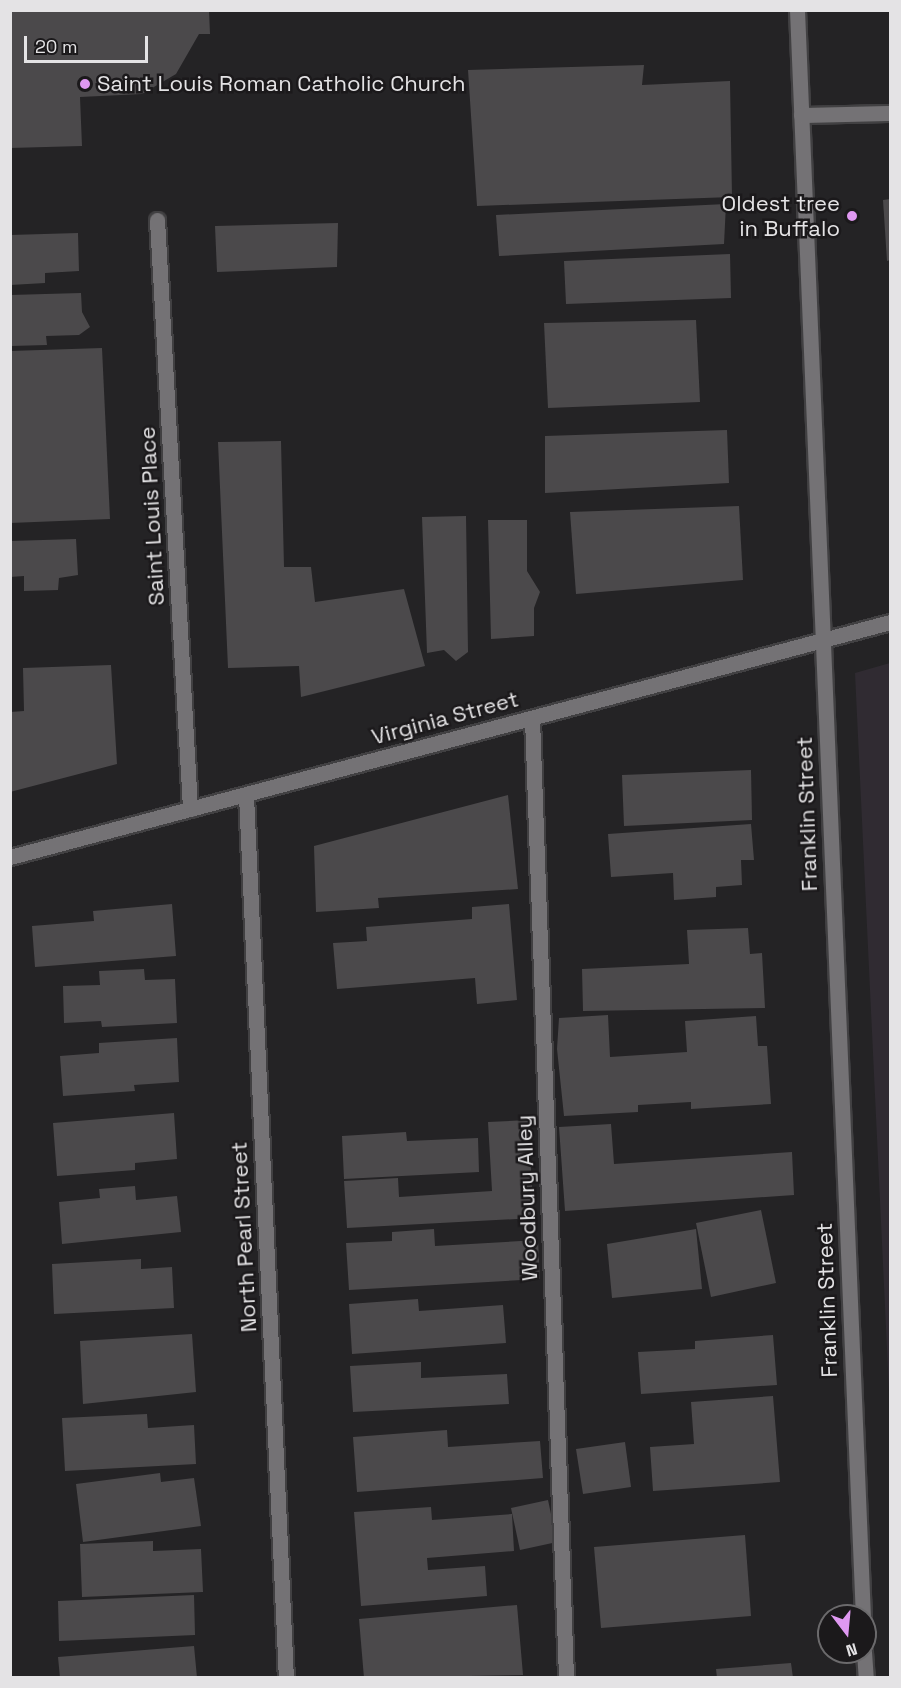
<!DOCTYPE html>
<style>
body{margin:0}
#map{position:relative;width:901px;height:1688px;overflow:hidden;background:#242325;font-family:"Space Grotesk",sans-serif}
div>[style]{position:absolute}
.built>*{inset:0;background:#302b32}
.building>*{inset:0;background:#4b494b}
.roads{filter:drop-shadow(2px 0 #414042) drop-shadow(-2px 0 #414042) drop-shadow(0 2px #414042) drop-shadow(0 -2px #414042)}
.minor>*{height:15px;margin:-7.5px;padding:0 7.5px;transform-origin:7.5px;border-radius:7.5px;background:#747275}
.dots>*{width:16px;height:16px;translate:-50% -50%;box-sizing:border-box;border:3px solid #1b191b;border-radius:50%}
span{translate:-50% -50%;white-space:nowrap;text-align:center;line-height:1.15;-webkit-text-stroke:5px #1b191b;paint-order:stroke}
.poi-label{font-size:22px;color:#e4e3e5}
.left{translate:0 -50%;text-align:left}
.right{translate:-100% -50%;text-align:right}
.street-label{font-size:22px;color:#e4e3e5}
.frame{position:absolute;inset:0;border:12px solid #e4e3e5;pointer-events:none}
.north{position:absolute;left:817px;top:1604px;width:60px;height:60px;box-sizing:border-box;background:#1b191b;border:2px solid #6b6a6c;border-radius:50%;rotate:164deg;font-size:16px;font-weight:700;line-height:24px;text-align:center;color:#e4e3e5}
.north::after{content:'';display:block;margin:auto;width:21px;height:27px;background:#df98f1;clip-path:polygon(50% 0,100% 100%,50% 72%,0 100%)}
.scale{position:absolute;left:24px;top:36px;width:124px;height:27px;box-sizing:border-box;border:3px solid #e4e3e5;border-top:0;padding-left:8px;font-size:18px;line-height:21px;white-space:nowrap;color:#e4e3e5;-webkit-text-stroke:4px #1b191b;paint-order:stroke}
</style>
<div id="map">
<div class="built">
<div style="clip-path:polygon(890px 663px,890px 1412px,855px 673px)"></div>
</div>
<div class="building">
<div style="clip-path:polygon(10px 10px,209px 10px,210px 34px,199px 34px,176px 74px,142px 94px,80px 97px,82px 146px,10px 148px)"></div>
<div style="clip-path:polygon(644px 65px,642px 85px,730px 81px,732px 197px,477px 206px,468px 70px)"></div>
<div style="clip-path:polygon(890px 199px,890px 260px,887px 261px,883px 200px)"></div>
<div style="clip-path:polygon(726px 204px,724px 244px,499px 256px,496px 215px)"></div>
<div style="clip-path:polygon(338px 223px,337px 267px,217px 272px,215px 226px)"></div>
<div style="clip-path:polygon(78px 233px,79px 271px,45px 273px,45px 283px,10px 285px,10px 235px)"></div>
<div style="clip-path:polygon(730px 254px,731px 298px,566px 304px,564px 261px)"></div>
<div style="clip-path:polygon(81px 293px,82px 312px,90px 327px,79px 335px,46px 336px,47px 345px,11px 346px,10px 295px)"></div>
<div style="clip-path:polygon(696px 320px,700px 402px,548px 408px,544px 323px)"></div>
<div style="clip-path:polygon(102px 348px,110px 519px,10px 523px,10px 351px)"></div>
<div style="clip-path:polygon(727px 430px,729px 483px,545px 493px,545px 436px)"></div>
<div style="clip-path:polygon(281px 441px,284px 567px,311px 567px,315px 602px,404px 589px,425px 666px,301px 697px,299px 666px,228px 668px,218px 442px)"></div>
<div style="clip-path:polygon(739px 506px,743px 580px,576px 594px,570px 512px)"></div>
<div style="clip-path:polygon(466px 516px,468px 652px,456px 661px,444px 650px,427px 653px,422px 517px)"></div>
<div style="clip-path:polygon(488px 520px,527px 520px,527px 571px,540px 592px,534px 608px,534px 636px,491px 639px)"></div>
<div style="clip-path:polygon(76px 539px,78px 575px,59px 578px,58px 590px,24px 591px,24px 576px,10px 577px,10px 541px)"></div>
<div style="clip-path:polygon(111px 665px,117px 764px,10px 792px,10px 712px,24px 711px,23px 668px)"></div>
<div style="clip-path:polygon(751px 770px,752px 820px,624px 826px,622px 775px)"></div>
<div style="clip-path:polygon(508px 795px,518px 889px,378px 898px,379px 908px,316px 912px,314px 846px)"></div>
<div style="clip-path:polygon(751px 824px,754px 860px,741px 860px,742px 885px,716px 887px,716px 897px,674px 900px,673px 873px,611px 877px,608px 834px)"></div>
<div style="clip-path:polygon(172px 904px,176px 956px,35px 967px,32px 926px,94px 921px,93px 911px)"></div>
<div style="clip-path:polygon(509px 904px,517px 1000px,477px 1004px,475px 978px,337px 989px,333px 943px,367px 941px,366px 927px,472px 919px,472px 907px)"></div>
<div style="clip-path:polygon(748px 928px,750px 954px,762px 953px,765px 1008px,583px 1011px,582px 969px,689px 964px,687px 930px)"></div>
<div style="clip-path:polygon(144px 969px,145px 980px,175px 979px,177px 1023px,102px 1027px,101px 1021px,64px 1023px,63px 986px,100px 985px,99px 971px)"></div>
<div style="clip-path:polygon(608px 1015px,610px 1057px,687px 1052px,685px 1021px,756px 1016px,758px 1046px,767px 1046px,771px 1104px,691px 1109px,691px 1102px,638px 1105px,638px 1112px,564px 1116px,557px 1049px,559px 1018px)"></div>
<div style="clip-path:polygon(177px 1038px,179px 1082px,134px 1085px,135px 1091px,63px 1096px,60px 1056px,99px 1053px,99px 1043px)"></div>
<div style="clip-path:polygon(174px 1113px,177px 1159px,135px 1163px,135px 1170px,57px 1176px,53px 1123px)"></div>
<div style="clip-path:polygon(528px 1120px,534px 1218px,347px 1228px,344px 1181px,398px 1178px,399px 1197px,492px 1191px,488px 1122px)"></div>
<div style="clip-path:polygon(611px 1124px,614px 1164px,792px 1152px,794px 1195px,565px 1211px,559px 1127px)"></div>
<div style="clip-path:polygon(406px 1132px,407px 1141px,478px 1138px,479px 1172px,344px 1179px,342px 1136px)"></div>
<div style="clip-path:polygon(135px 1186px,136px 1200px,177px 1196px,181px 1232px,62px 1244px,59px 1202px,100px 1198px,99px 1189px)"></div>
<div style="clip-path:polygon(761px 1210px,776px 1283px,711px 1297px,696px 1223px)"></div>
<div style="clip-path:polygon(434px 1229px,435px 1246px,538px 1240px,540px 1279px,349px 1290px,346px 1243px,392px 1241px,392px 1232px)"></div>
<div style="clip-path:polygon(696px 1229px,702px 1289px,612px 1298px,607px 1244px)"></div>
<div style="clip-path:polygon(141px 1259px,141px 1269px,172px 1267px,174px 1308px,54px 1314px,52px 1264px)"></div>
<div style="clip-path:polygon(418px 1299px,419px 1311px,503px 1305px,506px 1343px,352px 1354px,349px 1304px)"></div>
<div style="clip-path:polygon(192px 1334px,196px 1392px,83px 1404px,80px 1341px)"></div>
<div style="clip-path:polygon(773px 1335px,777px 1385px,641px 1394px,638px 1352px,695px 1349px,695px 1341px)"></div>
<div style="clip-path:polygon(421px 1362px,421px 1378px,507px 1374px,509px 1404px,353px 1412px,350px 1366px)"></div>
<div style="clip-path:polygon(773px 1396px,780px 1482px,653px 1491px,650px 1447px,694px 1444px,691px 1402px)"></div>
<div style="clip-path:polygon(147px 1414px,148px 1428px,194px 1425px,196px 1464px,65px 1471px,62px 1418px)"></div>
<div style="clip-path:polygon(447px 1430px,448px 1447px,540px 1441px,543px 1478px,357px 1492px,353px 1437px)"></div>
<div style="clip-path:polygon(625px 1442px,631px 1487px,583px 1494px,576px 1449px)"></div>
<div style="clip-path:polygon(160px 1473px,161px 1482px,194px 1478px,201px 1526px,83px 1542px,76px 1484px)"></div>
<div style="clip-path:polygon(548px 1500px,557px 1542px,520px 1550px,511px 1508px)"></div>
<div style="clip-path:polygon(431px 1507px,432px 1520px,512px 1514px,514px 1551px,427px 1558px,428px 1570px,485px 1566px,487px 1596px,361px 1606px,354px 1512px)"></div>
<div style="clip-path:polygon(745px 1535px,751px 1616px,601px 1628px,594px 1547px)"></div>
<div style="clip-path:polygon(153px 1541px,153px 1551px,201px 1549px,203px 1592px,82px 1597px,80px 1544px)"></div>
<div style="clip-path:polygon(194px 1595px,195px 1635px,59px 1641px,58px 1601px)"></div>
<div style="clip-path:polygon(517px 1605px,523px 1675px,364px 1678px,359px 1619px)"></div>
<div style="clip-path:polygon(194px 1646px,197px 1678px,60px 1678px,58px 1657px)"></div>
<div style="clip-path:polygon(791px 1663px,793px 1678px,717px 1678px,716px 1669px)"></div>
</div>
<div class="roads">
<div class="minor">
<div style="left:797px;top:10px;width:1607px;rotate:87.65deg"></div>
<div style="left:801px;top:115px;width:89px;rotate:-1.3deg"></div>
<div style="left:157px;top:220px;width:590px;rotate:86.79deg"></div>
<div style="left:532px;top:718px;width:961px;rotate:87.97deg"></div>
<div style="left:246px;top:795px;width:884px;rotate:87.41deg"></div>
<div style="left:10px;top:857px;width:911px;rotate:-14.95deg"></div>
<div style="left:864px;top:1652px;width:26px;rotate:86deg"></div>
</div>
</div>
<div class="dots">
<div style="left:85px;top:84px;background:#df98f1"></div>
<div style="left:852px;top:216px;background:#df98f1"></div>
</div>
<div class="poi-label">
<span class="left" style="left:97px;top:84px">Saint Louis Roman Catholic Church</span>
<span class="right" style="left:840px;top:216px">Oldest tree<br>in Buffalo</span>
</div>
<div class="street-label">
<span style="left:152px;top:516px;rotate:-93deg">Saint Louis Place</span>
<span style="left:445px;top:718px;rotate:-15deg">Virginia Street</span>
<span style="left:807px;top:814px;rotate:-92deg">Franklin Street</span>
<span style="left:527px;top:1198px;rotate:-92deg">Woodbury Alley</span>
<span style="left:244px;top:1237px;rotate:-93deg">North Pearl Street</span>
<span style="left:827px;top:1300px;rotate:-92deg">Franklin Street</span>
</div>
<div class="frame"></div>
<div class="north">N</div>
<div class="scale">20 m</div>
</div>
